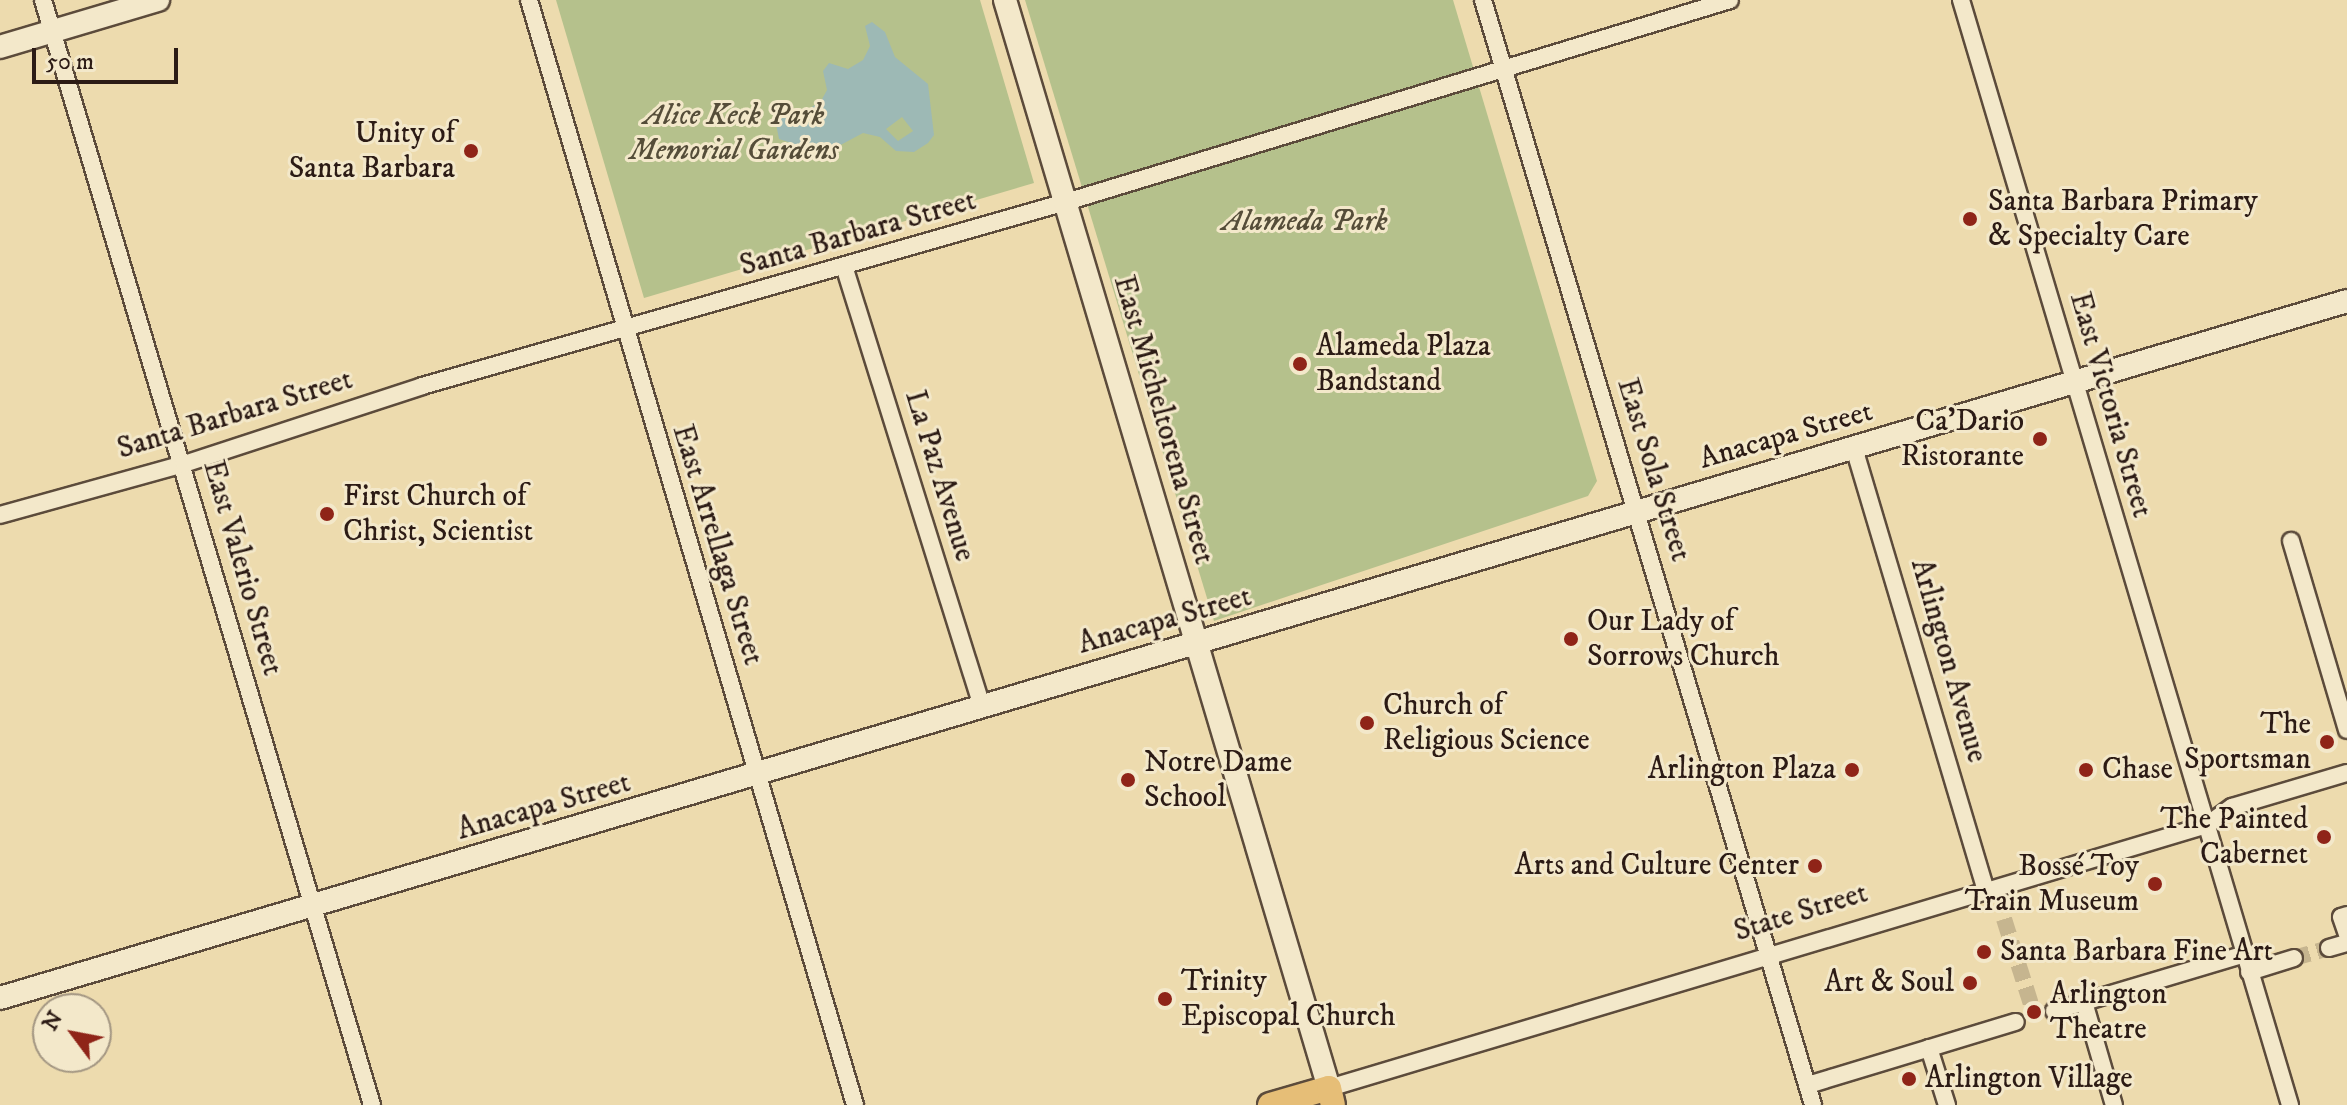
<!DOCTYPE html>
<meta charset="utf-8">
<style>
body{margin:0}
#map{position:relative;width:2347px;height:1105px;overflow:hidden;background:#eddbae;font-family:"IM FELL DW Pica",serif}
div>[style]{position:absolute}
.green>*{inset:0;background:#b5c18c}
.water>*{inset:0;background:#9db9b5}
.street-tunnel>*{height:16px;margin-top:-8px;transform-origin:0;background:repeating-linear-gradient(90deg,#c6b58f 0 16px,transparent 0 24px)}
.roads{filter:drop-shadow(2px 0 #5c4b3b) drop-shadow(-2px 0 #5c4b3b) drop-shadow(0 2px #5c4b3b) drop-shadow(0 -2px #5c4b3b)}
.street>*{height:16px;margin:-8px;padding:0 8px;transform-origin:8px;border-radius:8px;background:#f3e8ca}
.secondary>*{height:22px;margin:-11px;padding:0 11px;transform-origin:11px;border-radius:11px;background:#f3e8ca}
.primary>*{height:24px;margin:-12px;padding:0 12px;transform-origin:12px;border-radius:12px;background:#e6be77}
.dots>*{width:22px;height:22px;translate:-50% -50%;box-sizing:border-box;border:4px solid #f3e8ca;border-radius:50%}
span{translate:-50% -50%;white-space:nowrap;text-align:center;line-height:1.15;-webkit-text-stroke:6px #f3e8ca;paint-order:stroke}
.park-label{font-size:30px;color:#554d39;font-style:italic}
.poi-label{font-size:30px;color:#2c1b15}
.right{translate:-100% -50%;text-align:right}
.left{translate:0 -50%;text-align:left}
.street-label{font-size:30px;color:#2c1b15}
.north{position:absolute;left:32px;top:993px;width:80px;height:80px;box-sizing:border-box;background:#f3e8ca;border:2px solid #a39682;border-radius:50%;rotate:302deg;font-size:22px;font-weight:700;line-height:32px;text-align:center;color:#2c1b15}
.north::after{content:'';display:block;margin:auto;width:28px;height:36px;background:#8f2418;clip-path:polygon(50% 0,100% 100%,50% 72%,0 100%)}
.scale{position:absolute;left:32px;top:48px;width:146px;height:36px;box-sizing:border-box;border:4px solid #2c1b15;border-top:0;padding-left:10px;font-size:24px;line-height:28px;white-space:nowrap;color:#2c1b15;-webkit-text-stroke:6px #f3e8ca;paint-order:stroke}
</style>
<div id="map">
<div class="green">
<div style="clip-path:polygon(556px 0,980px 0,1034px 183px,644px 298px)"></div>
<div style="clip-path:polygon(1025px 0,1453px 0,1597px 481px,1588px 496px,1214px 621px)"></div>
</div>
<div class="water">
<div style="clip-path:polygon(evenodd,872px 22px,885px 32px,895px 57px,928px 84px,934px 135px,928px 143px,914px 152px,896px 151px,880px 137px,863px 133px,833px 149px,815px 151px,779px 139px,775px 119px,801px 114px,821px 101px,827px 90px,823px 71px,829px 63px,848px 69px,863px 60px,870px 46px,865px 26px,872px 22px,902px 117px,913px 131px,898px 141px,886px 129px,902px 117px)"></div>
</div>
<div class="street-tunnel">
<div style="left:2004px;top:919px;width:103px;rotate:72.4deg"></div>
<div style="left:2294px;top:958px;width:36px;rotate:-16deg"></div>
</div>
<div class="roads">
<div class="street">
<div style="left:43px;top:0;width:1153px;rotate:73.42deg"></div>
<div style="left:529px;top:0;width:1152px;rotate:73.56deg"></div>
<div style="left:1483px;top:0;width:1153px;rotate:73.37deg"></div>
<div style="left:1961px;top:0;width:1153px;rotate:73.42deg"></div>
<div style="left:844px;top:266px;width:459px;rotate:72.6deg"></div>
<div style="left:1854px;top:448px;width:462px;rotate:73.4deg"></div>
<div style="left:0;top:515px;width:191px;rotate:-15.5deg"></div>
<div style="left:184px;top:464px;width:250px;rotate:-18.1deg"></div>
<div style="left:422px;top:386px;width:670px;rotate:-15.95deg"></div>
<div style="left:1066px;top:202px;width:694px;rotate:-16.92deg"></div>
<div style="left:2291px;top:541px;width:197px;rotate:73.5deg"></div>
<div style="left:2347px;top:915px;width:6px;rotate:162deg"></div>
<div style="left:2341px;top:917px;width:18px;rotate:71deg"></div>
<div style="left:2329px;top:948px;width:19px;rotate:-16deg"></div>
<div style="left:2249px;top:972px;width:47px;rotate:-17.3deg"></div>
<div style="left:2084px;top:1002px;width:107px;rotate:73.8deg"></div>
<div style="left:2054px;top:1011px;width:199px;rotate:-16.6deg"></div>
<div style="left:1929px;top:1048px;width:60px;rotate:72.5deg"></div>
<div style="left:1808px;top:1085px;width:217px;rotate:-16.9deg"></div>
<div style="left:1329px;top:1088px;width:917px;rotate:-16.68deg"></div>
<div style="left:2207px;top:825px;width:31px;rotate:-36deg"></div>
<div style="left:2232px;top:807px;width:120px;rotate:-16.5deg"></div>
</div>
<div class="secondary">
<div style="left:1005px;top:0;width:1135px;rotate:73.42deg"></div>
<div style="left:0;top:47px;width:165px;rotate:-16.6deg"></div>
<div style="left:0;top:998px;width:2448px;rotate:-16.54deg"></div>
</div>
<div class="primary">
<div style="left:1270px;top:1105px;width:61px;rotate:-16.1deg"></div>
<div style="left:1329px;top:1088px;width:17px;rotate:77deg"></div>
</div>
</div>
<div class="dots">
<div style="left:471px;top:151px;background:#8f2418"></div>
<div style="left:1970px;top:219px;background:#8f2418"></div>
<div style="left:1300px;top:364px;background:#8f2418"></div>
<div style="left:2040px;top:439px;background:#8f2418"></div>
<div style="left:327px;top:514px;background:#8f2418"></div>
<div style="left:1571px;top:639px;background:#8f2418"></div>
<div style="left:1367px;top:723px;background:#8f2418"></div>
<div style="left:2327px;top:742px;background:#8f2418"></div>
<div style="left:1852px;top:770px;background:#8f2418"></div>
<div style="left:2086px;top:770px;background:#8f2418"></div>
<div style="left:1128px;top:780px;background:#8f2418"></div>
<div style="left:2324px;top:837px;background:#8f2418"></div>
<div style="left:1815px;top:866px;background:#8f2418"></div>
<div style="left:2155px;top:884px;background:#8f2418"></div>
<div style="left:1984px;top:952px;background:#8f2418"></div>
<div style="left:1970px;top:983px;background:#8f2418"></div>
<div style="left:1165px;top:999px;background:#8f2418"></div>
<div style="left:2034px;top:1012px;background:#8f2418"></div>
<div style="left:1909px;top:1079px;background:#8f2418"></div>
</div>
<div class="park-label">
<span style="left:734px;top:133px">Alice Keck Park<br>Memorial Gardens</span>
<span style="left:1305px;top:222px">Alameda Park</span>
</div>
<div class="poi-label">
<span class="right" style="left:455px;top:151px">Unity of<br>Santa Barbara</span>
<span class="left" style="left:1988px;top:219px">Santa Barbara Primary<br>&amp; Specialty Care</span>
<span class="left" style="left:1316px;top:364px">Alameda Plaza<br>Bandstand</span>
<span class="right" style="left:2024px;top:439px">Ca'Dario<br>Ristorante</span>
<span class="left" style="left:343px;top:514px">First Church of<br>Christ, Scientist</span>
<span class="left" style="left:1587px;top:639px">Our Lady of<br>Sorrows Church</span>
<span class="left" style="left:1383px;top:723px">Church of<br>Religious Science</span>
<span class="right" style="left:2311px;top:742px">The<br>Sportsman</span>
<span class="left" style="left:1144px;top:780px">Notre Dame<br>School</span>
<span class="right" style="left:1836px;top:770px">Arlington Plaza</span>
<span class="left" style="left:2102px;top:770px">Chase</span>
<span class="right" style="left:2308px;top:837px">The Painted<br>Cabernet</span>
<span class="right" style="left:1799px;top:866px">Arts and Culture Center</span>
<span class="right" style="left:2139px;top:884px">Bossé Toy<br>Train Museum</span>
<span class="left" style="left:2000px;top:952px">Santa Barbara Fine Art</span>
<span class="left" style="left:1181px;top:999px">Trinity<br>Episcopal Church</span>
<span class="right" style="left:1954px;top:983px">Art &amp; Soul</span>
<span class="left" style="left:2050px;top:1012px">Arlington<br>Theatre</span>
<span class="left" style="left:1925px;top:1079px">Arlington Village</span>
</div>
<div class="street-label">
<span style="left:858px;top:234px;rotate:-16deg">Santa Barbara Street</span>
<span style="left:2110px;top:405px;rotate:74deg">East Victoria Street</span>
<span style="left:235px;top:415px;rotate:-17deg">Santa Barbara Street</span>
<span style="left:1163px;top:420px;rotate:74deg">East Micheltorena Street</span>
<span style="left:1786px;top:436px;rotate:-16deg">Anacapa Street</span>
<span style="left:1653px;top:470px;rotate:73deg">East Sola Street</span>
<span style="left:939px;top:476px;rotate:73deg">La Paz Avenue</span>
<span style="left:717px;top:545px;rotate:73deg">East Arrellaga Street</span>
<span style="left:242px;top:568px;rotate:74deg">East Valerio Street</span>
<span style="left:1165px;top:621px;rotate:-16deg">Anacapa Street</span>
<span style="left:1948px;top:661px;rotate:74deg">Arlington Avenue</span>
<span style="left:544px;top:807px;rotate:-16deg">Anacapa Street</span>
<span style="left:1801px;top:913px;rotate:-17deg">State Street</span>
</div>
<div class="north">N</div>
<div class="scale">50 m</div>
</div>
